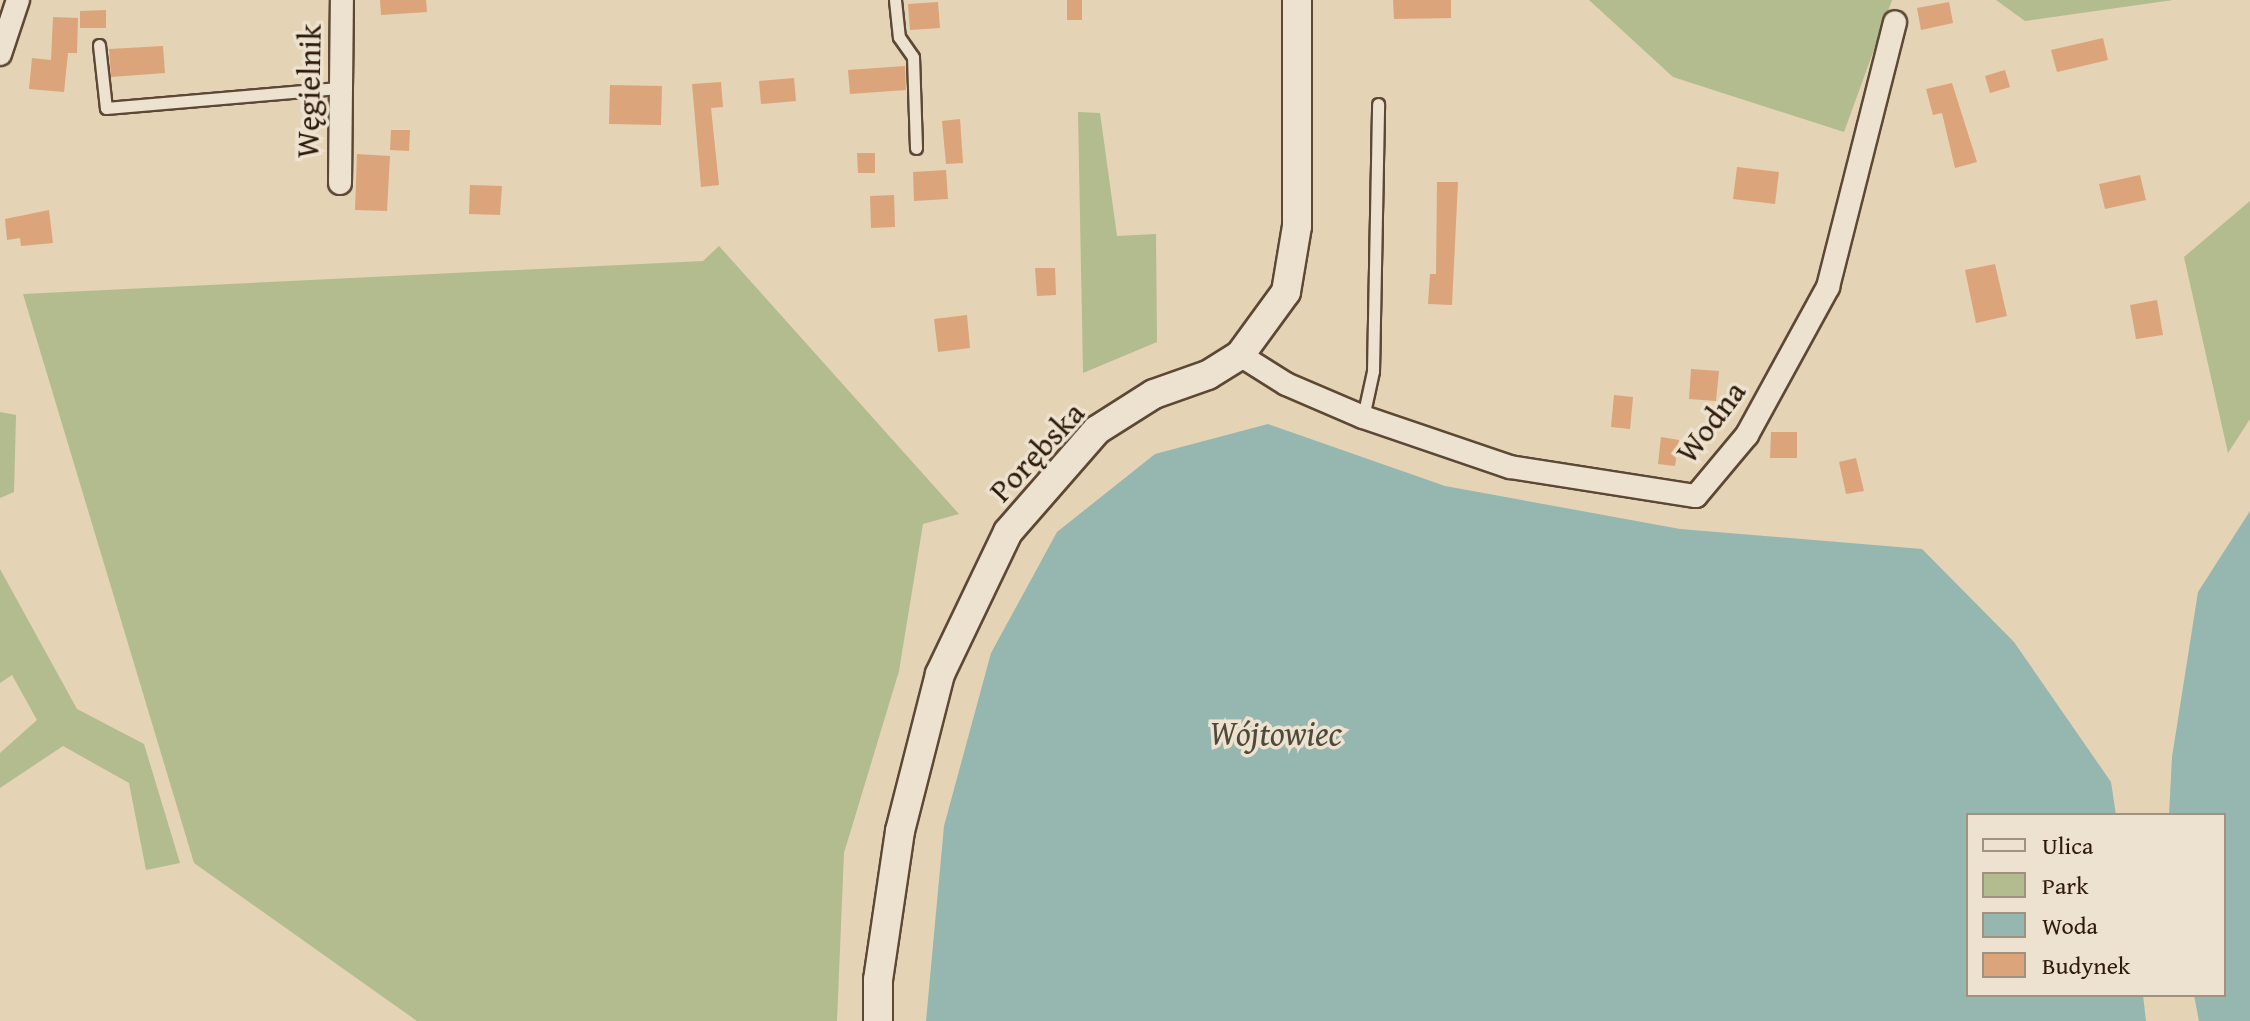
<!DOCTYPE html>
<meta charset="utf-8">
<style>
body{margin:0}
#map{position:relative;width:2250px;height:1021px;overflow:hidden;background:#e4d3b5;font-family:"Gentium Book Plus",serif}
div>[style]{position:absolute}
.green>*{inset:0;background:#b2bc8e}
.water>*{inset:0;background:#95b7b0}
.building>*{inset:0;background:#dca47b}
.roads{filter:drop-shadow(2px 0 #5c4834) drop-shadow(-2px 0 #5c4834) drop-shadow(0 2px #5c4834) drop-shadow(0 -2px #5c4834)}
.service>*{height:11px;margin:-5.5px;padding:0 5.5px;transform-origin:5.5px;border-radius:5.5px;background:#ede2cf}
.minor>*{height:22px;margin:-11px;padding:0 11px;transform-origin:11px;border-radius:11px;background:#ede2cf}
.tertiary>*{height:28px;margin:-14px;padding:0 14px;transform-origin:14px;border-radius:14px;background:#ede2cf}
span{translate:-50% -50%;white-space:nowrap;text-align:center;line-height:1.15;-webkit-text-stroke:7px #ede2cf;paint-order:stroke}
.street-label{font-size:32px;color:#2e1a09}
.water-label{font-size:34px;color:#4d493b;font-style:italic}
.legend{position:absolute;left:1966px;top:813px;width:260px;height:184px;box-sizing:border-box;background:#ede2cf;border:2px solid #a19280;margin:0;padding:10px 14px;list-style:none;font-size:24px;color:#2e1a09}
.legend li{display:flex;align-items:center;gap:16px;height:40px}
.legend b{width:40px;border:2px solid #a19280}
</style>
<div id="map">
<div class="green">
<div style="clip-path:polygon(1589px 0,1892px 0,1844px 132px,1673px 77px)"></div>
<div style="clip-path:polygon(1996px 0,2173px 0,2025px 21px)"></div>
<div style="clip-path:polygon(1078px 112px,1100px 113px,1117px 236px,1156px 234px,1157px 342px,1083px 373px)"></div>
<div style="clip-path:polygon(2250px 201px,2250px 419px,2228px 453px,2184px 257px)"></div>
<div style="clip-path:polygon(719px 246px,959px 514px,923px 524px,899px 671px,844px 853px,837px 1021px,417px 1021px,194px 863px,23px 294px,703px 261px)"></div>
<div style="clip-path:polygon(0 412px,16px 415px,14px 492px,0 498px)"></div>
<div style="clip-path:polygon(0 569px,77px 709px,144px 744px,180px 863px,146px 870px,129px 783px,63px 746px,0 788px,0 753px,37px 720px,12px 675px,0 683px)"></div>
</div>
<div class="water">
<div style="clip-path:polygon(1268px 424px,1445px 486px,1680px 529px,1922px 549px,2014px 642px,2111px 782px,2116px 815px,1968px 815px,1968px 995px,2143px 995px,2146px 1021px,926px 1021px,944px 826px,991px 653px,1057px 532px,1155px 454px)"></div>
<div style="clip-path:polygon(2250px 511px,2250px 1021px,2199px 1021px,2194px 995px,2224px 995px,2224px 815px,2169px 815px,2172px 757px,2198px 592px)"></div>
</div>
<div class="building">
<div style="clip-path:polygon(380px 0,426px 0,427px 12px,381px 15px)"></div>
<div style="clip-path:polygon(1067px 0,1082px 0,1082px 20px,1067px 20px)"></div>
<div style="clip-path:polygon(1393px 0,1451px 0,1451px 18px,1394px 19px)"></div>
<div style="clip-path:polygon(938px 2px,940px 28px,910px 30px,908px 4px)"></div>
<div style="clip-path:polygon(1949px 2px,1953px 23px,1921px 30px,1917px 8px)"></div>
<div style="clip-path:polygon(106px 10px,106px 28px,80px 28px,80px 11px)"></div>
<div style="clip-path:polygon(53px 17px,78px 18px,77px 53px,68px 53px,64px 92px,29px 89px,32px 58px,51px 60px)"></div>
<div style="clip-path:polygon(2103px 38px,2108px 60px,2057px 72px,2051px 50px)"></div>
<div style="clip-path:polygon(163px 46px,165px 73px,111px 77px,109px 49px)"></div>
<div style="clip-path:polygon(905px 66px,906px 90px,850px 94px,848px 70px)"></div>
<div style="clip-path:polygon(2005px 70px,2010px 87px,1990px 93px,1985px 76px)"></div>
<div style="clip-path:polygon(794px 78px,796px 101px,761px 104px,759px 81px)"></div>
<div style="clip-path:polygon(721px 82px,723px 107px,711px 108px,719px 185px,701px 187px,692px 84px)"></div>
<div style="clip-path:polygon(1952px 83px,1977px 162px,1955px 168px,1942px 113px,1933px 115px,1926px 89px)"></div>
<div style="clip-path:polygon(610px 85px,662px 86px,661px 125px,609px 124px)"></div>
<div style="clip-path:polygon(960px 119px,963px 163px,946px 164px,942px 121px)"></div>
<div style="clip-path:polygon(391px 130px,410px 130px,409px 151px,390px 150px)"></div>
<div style="clip-path:polygon(857px 153px,875px 153px,875px 173px,858px 173px)"></div>
<div style="clip-path:polygon(357px 154px,390px 156px,387px 211px,355px 210px)"></div>
<div style="clip-path:polygon(1737px 167px,1779px 172px,1775px 204px,1733px 199px)"></div>
<div style="clip-path:polygon(946px 170px,948px 199px,914px 201px,913px 172px)"></div>
<div style="clip-path:polygon(2140px 175px,2146px 200px,2105px 209px,2099px 184px)"></div>
<div style="clip-path:polygon(1437px 182px,1458px 182px,1452px 305px,1428px 304px,1430px 274px,1436px 274px)"></div>
<div style="clip-path:polygon(470px 185px,502px 186px,500px 215px,469px 214px)"></div>
<div style="clip-path:polygon(894px 195px,895px 227px,871px 228px,870px 196px)"></div>
<div style="clip-path:polygon(49px 210px,53px 243px,21px 246px,20px 238px,7px 240px,5px 219px)"></div>
<div style="clip-path:polygon(1995px 264px,2007px 316px,1976px 323px,1965px 270px)"></div>
<div style="clip-path:polygon(1035px 268px,1055px 268px,1056px 295px,1037px 296px)"></div>
<div style="clip-path:polygon(2157px 300px,2163px 335px,2136px 339px,2130px 305px)"></div>
<div style="clip-path:polygon(967px 315px,970px 348px,938px 352px,934px 319px)"></div>
<div style="clip-path:polygon(1691px 369px,1719px 371px,1716px 401px,1689px 399px)"></div>
<div style="clip-path:polygon(1614px 395px,1633px 397px,1630px 429px,1611px 427px)"></div>
<div style="clip-path:polygon(1771px 432px,1797px 432px,1797px 458px,1770px 458px)"></div>
<div style="clip-path:polygon(1661px 437px,1679px 440px,1675px 466px,1658px 464px)"></div>
<div style="clip-path:polygon(1856px 458px,1864px 491px,1846px 494px,1839px 462px)"></div>
</div>
<div class="roads">
<div class="service">
<div style="left:895px;top:0;width:37px;rotate:84deg"></div>
<div style="left:899px;top:37px;width:24px;rotate:55deg"></div>
<div style="left:913px;top:57px;width:91px;rotate:88.1deg"></div>
<div style="left:99px;top:45px;width:63px;rotate:83.7deg"></div>
<div style="left:106px;top:108px;width:236px;rotate:-4.9deg"></div>
<div style="left:1363px;top:417px;width:47px;rotate:-77.7deg"></div>
<div style="left:1373px;top:371px;width:267px;rotate:-88.9deg"></div>
</div>
<div class="minor">
<div style="left:0;top:54px;width:57px;rotate:-71.6deg"></div>
<div style="left:340px;top:183px;width:183px;rotate:-89.4deg"></div>
<div style="left:1240px;top:355px;width:54px;rotate:32.2deg"></div>
<div style="left:1286px;top:384px;width:84px;rotate:23.2deg"></div>
<div style="left:1363px;top:417px;width:155px;rotate:18.8deg"></div>
<div style="left:1510px;top:467px;width:188px;rotate:8.9deg"></div>
<div style="left:1696px;top:496px;width:80px;rotate:-50.1deg"></div>
<div style="left:1747px;top:435px;width:169px;rotate:-61.3deg"></div>
<div style="left:1828px;top:287px;width:273px;rotate:-75.8deg"></div>
</div>
<div class="tertiary">
<div style="left:878px;top:1021px;width:41px;rotate:-90deg"></div>
<div style="left:878px;top:980px;width:151px;rotate:-81.6deg"></div>
<div style="left:900px;top:831px;width:162px;rotate:-75.7deg"></div>
<div style="left:940px;top:674px;width:157px;rotate:-64.4deg"></div>
<div style="left:1008px;top:532px;width:135px;rotate:-48.9deg"></div>
<div style="left:1097px;top:430px;width:67px;rotate:-32.3deg"></div>
<div style="left:1154px;top:394px;width:57px;rotate:-19.4deg"></div>
<div style="left:1208px;top:375px;width:38px;rotate:-32deg"></div>
<div style="left:1240px;top:355px;width:78px;rotate:-53.9deg"></div>
<div style="left:1286px;top:292px;width:67px;rotate:-80.5deg"></div>
<div style="left:1297px;top:226px;width:226px;rotate:-90deg"></div>
</div>
</div>
<div class="street-label">
<span style="left:309px;top:91px;rotate:-89deg">Węgielnik</span>
<span style="left:1711px;top:422px;rotate:-53deg">Wodna</span>
<span style="left:1037px;top:452px;rotate:-47deg">Porębska</span>
</div>
<div class="water-label">
<span style="left:1276px;top:733px">Wójtowiec</span>
</div>
<ul class="legend">
<li><b style="height:10px;background:#ede2cf"></b>Ulica</li>
<li><b style="height:22px;background:#b2bc8e"></b>Park</li>
<li><b style="height:22px;background:#95b7b0"></b>Woda</li>
<li><b style="height:22px;background:#dca47b"></b>Budynek</li>
</ul>
</div>
